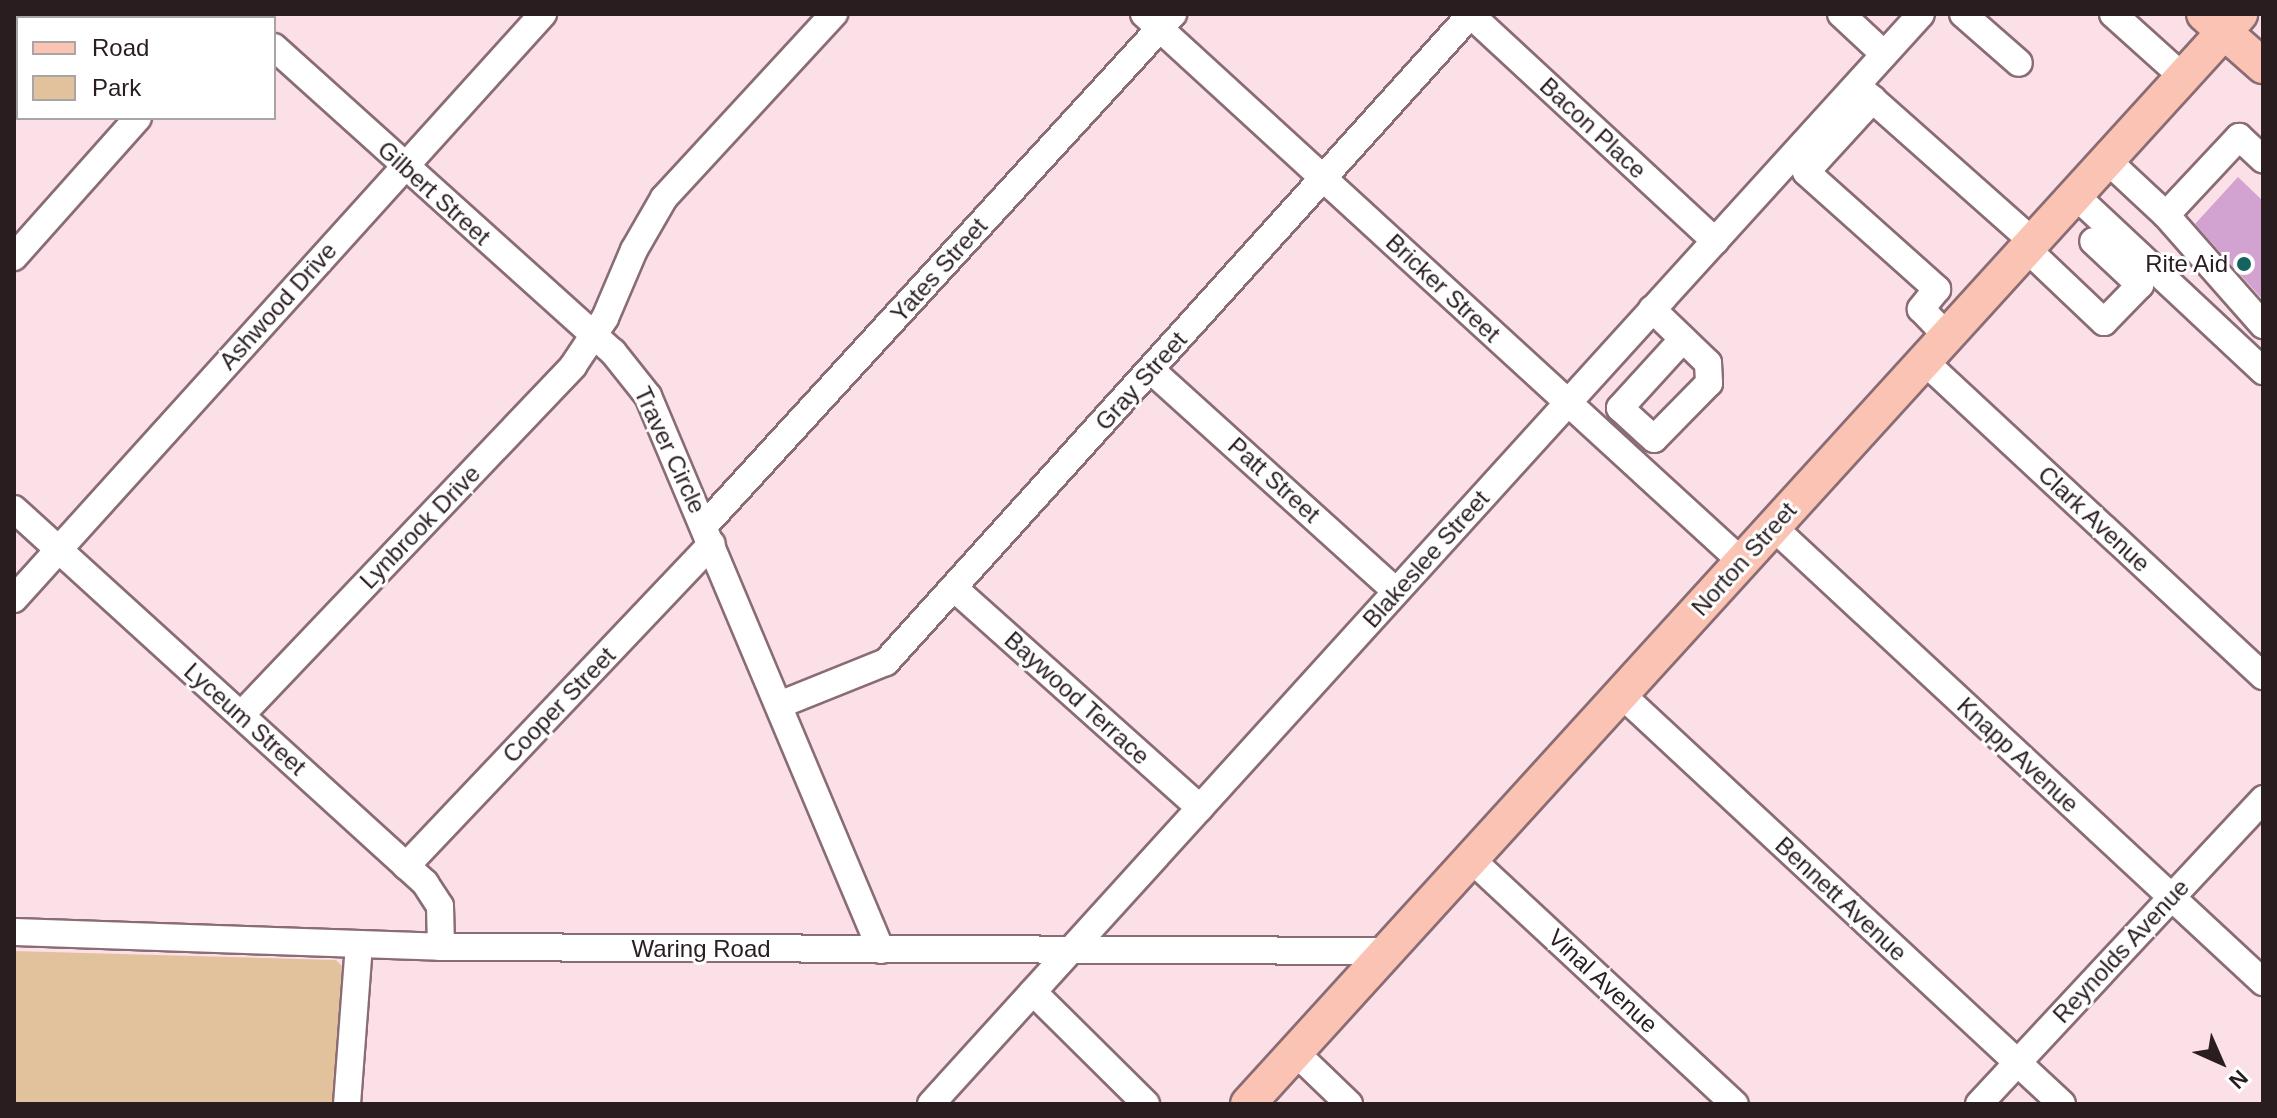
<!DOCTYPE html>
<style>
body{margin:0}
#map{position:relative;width:2277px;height:1118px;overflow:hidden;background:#fce0e7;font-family:Arial,sans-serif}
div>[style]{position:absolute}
.green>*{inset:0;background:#e2c29d}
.building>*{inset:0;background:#d2a2d0}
.roads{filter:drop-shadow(2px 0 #8a6c74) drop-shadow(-2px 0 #8a6c74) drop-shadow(0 2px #8a6c74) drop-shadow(0 -2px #8a6c74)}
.minor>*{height:26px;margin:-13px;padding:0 13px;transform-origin:13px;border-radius:13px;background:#fff}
.major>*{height:34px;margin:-17px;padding:0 17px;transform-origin:17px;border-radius:17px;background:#fbc3b3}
.dots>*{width:22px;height:22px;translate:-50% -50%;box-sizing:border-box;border:4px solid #fff;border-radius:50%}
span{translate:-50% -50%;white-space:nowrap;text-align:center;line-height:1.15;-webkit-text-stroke:6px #fff;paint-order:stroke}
.street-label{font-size:24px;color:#291d20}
.poi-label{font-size:24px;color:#291d20}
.right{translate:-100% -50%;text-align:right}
.frame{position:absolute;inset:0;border:16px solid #291d20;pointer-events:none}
.legend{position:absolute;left:16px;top:16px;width:260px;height:104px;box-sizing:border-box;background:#fff;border:2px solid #a9a5a6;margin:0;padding:10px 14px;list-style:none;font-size:24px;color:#291d20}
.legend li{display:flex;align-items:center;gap:16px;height:40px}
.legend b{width:40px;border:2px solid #a9a5a6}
.north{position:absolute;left:2181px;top:1022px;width:80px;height:80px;-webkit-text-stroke:6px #fff;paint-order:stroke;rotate:135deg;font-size:22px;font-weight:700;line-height:32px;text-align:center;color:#291d20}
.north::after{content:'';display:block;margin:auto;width:28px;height:36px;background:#291d20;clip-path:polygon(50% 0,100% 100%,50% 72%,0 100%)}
</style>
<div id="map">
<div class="green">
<div style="clip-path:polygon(14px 951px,336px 960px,344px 968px,336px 1104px,14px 1104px)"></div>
</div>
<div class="building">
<div style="clip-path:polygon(2238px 177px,2263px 201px,2263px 300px,2195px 224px)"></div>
</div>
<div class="roads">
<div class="minor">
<div style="left:238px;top:14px;width:6px;rotate:45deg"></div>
<div style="left:1144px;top:14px;width:811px;rotate:42.5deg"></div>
<div style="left:1841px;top:14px;width:59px;rotate:42.9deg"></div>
<div style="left:1963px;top:14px;width:74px;rotate:41.2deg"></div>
<div style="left:2113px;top:14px;width:94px;rotate:42deg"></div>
<div style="left:1471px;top:15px;width:333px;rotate:42.8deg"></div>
<div style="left:274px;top:47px;width:456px;rotate:42deg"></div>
<div style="left:613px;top:352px;width:56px;rotate:51.5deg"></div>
<div style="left:648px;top:396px;width:601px;rotate:67.19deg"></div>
<div style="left:1862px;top:90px;width:229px;rotate:41.6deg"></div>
<div style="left:1873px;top:99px;width:99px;rotate:132.5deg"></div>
<div style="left:1806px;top:172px;width:176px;rotate:41.8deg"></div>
<div style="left:1937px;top:289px;width:26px;rotate:129deg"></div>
<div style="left:1921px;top:309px;width:37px;rotate:46deg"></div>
<div style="left:2107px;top:160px;width:81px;rotate:43deg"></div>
<div style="left:2166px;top:215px;width:107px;rotate:-46.9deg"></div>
<div style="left:2239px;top:137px;width:33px;rotate:43deg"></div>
<div style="left:2075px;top:195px;width:258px;rotate:43.1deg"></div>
<div style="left:2166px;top:215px;width:147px;rotate:48.6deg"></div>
<div style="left:2027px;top:249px;width:106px;rotate:43.5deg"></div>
<div style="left:2104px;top:322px;width:52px;rotate:-45.8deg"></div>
<div style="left:2140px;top:285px;width:64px;rotate:-136.9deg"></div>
<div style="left:14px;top:257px;width:186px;rotate:-48.3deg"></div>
<div style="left:1652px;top:309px;width:78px;rotate:44deg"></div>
<div style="left:1708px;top:363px;width:20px;rotate:87deg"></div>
<div style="left:1709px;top:383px;width:78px;rotate:134.5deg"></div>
<div style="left:1654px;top:439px;width:46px;rotate:-137.6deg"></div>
<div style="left:1620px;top:408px;width:93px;rotate:-47.6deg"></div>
<div style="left:1924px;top:361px;width:463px;rotate:42.9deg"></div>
<div style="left:1151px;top:370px;width:330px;rotate:42.1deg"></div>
<div style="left:14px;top:509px;width:556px;rotate:42.3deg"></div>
<div style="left:425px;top:883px;width:27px;rotate:57deg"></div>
<div style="left:440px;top:906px;width:41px;rotate:88.6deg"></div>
<div style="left:705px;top:525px;width:693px;rotate:-47.51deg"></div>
<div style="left:1773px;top:527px;width:669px;rotate:42.88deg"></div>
<div style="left:954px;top:588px;width:330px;rotate:41.8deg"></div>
<div style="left:14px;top:599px;width:789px;rotate:-47.88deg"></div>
<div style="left:1621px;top:694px;width:602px;rotate:42.91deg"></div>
<div style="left:779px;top:705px;width:115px;rotate:-21.9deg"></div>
<div style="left:886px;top:662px;width:873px;rotate:-47.92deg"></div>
<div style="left:241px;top:715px;width:482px;rotate:-46.4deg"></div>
<div style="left:573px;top:366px;width:58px;rotate:-56.3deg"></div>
<div style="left:605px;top:318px;width:74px;rotate:-66.9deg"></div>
<div style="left:634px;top:250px;width:60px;rotate:-60deg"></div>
<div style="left:664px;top:198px;width:251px;rotate:-47.3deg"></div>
<div style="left:1471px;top:859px;width:360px;rotate:42.9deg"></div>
<div style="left:406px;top:866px;width:444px;rotate:-46.5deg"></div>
<div style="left:14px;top:932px;width:427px;rotate:2deg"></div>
<div style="left:441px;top:947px;width:946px;rotate:0.24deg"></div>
<div style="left:1033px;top:992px;width:159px;rotate:44.7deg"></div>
<div style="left:1295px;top:1052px;width:75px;rotate:43.9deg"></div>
<div style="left:347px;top:1104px;width:159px;rotate:-85.7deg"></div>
<div style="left:931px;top:1104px;width:1472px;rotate:-47.75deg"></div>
<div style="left:1979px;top:1104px;width:417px;rotate:-47deg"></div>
</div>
<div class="major">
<div style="left:2204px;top:14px;width:79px;rotate:41.4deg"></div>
<div style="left:1248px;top:1104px;width:1474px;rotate:-47.69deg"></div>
</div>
</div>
<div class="dots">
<div style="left:2244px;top:264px;background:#156360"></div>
</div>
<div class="street-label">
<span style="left:1593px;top:128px;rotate:43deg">Bacon Place</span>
<span style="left:434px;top:193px;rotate:42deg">Gilbert Street</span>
<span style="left:939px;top:270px;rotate:-48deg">Yates Street</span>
<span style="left:1443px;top:288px;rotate:43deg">Bricker Street</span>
<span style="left:278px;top:306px;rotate:-48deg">Ashwood Drive</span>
<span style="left:1141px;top:381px;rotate:-48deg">Gray Street</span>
<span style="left:670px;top:450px;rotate:65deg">Traver Circle</span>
<span style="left:1274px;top:480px;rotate:42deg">Patt Street</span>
<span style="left:2094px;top:519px;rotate:43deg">Clark Avenue</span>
<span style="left:420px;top:527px;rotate:-46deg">Lynbrook Drive</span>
<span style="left:1426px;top:559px;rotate:-48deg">Blakeslee Street</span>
<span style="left:1744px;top:559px;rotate:-48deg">Norton Street</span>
<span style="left:1077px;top:698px;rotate:42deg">Baywood Terrace</span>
<span style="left:559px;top:705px;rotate:-46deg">Cooper Street</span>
<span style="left:245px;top:719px;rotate:42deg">Lyceum Street</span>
<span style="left:2018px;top:755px;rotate:43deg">Knapp Avenue</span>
<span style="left:1841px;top:899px;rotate:43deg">Bennett Avenue</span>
<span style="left:701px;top:949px">Waring Road</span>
<span style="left:2121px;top:951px;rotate:-47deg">Reynolds Avenue</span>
<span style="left:1603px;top:981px;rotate:43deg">Vinal Avenue</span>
</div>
<div class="poi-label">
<span class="right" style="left:2228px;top:264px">Rite Aid</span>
</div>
<div class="frame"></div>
<ul class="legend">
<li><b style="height:10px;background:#fbc3b3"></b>Road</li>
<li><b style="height:22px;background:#e2c29d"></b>Park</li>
</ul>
<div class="north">N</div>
</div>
